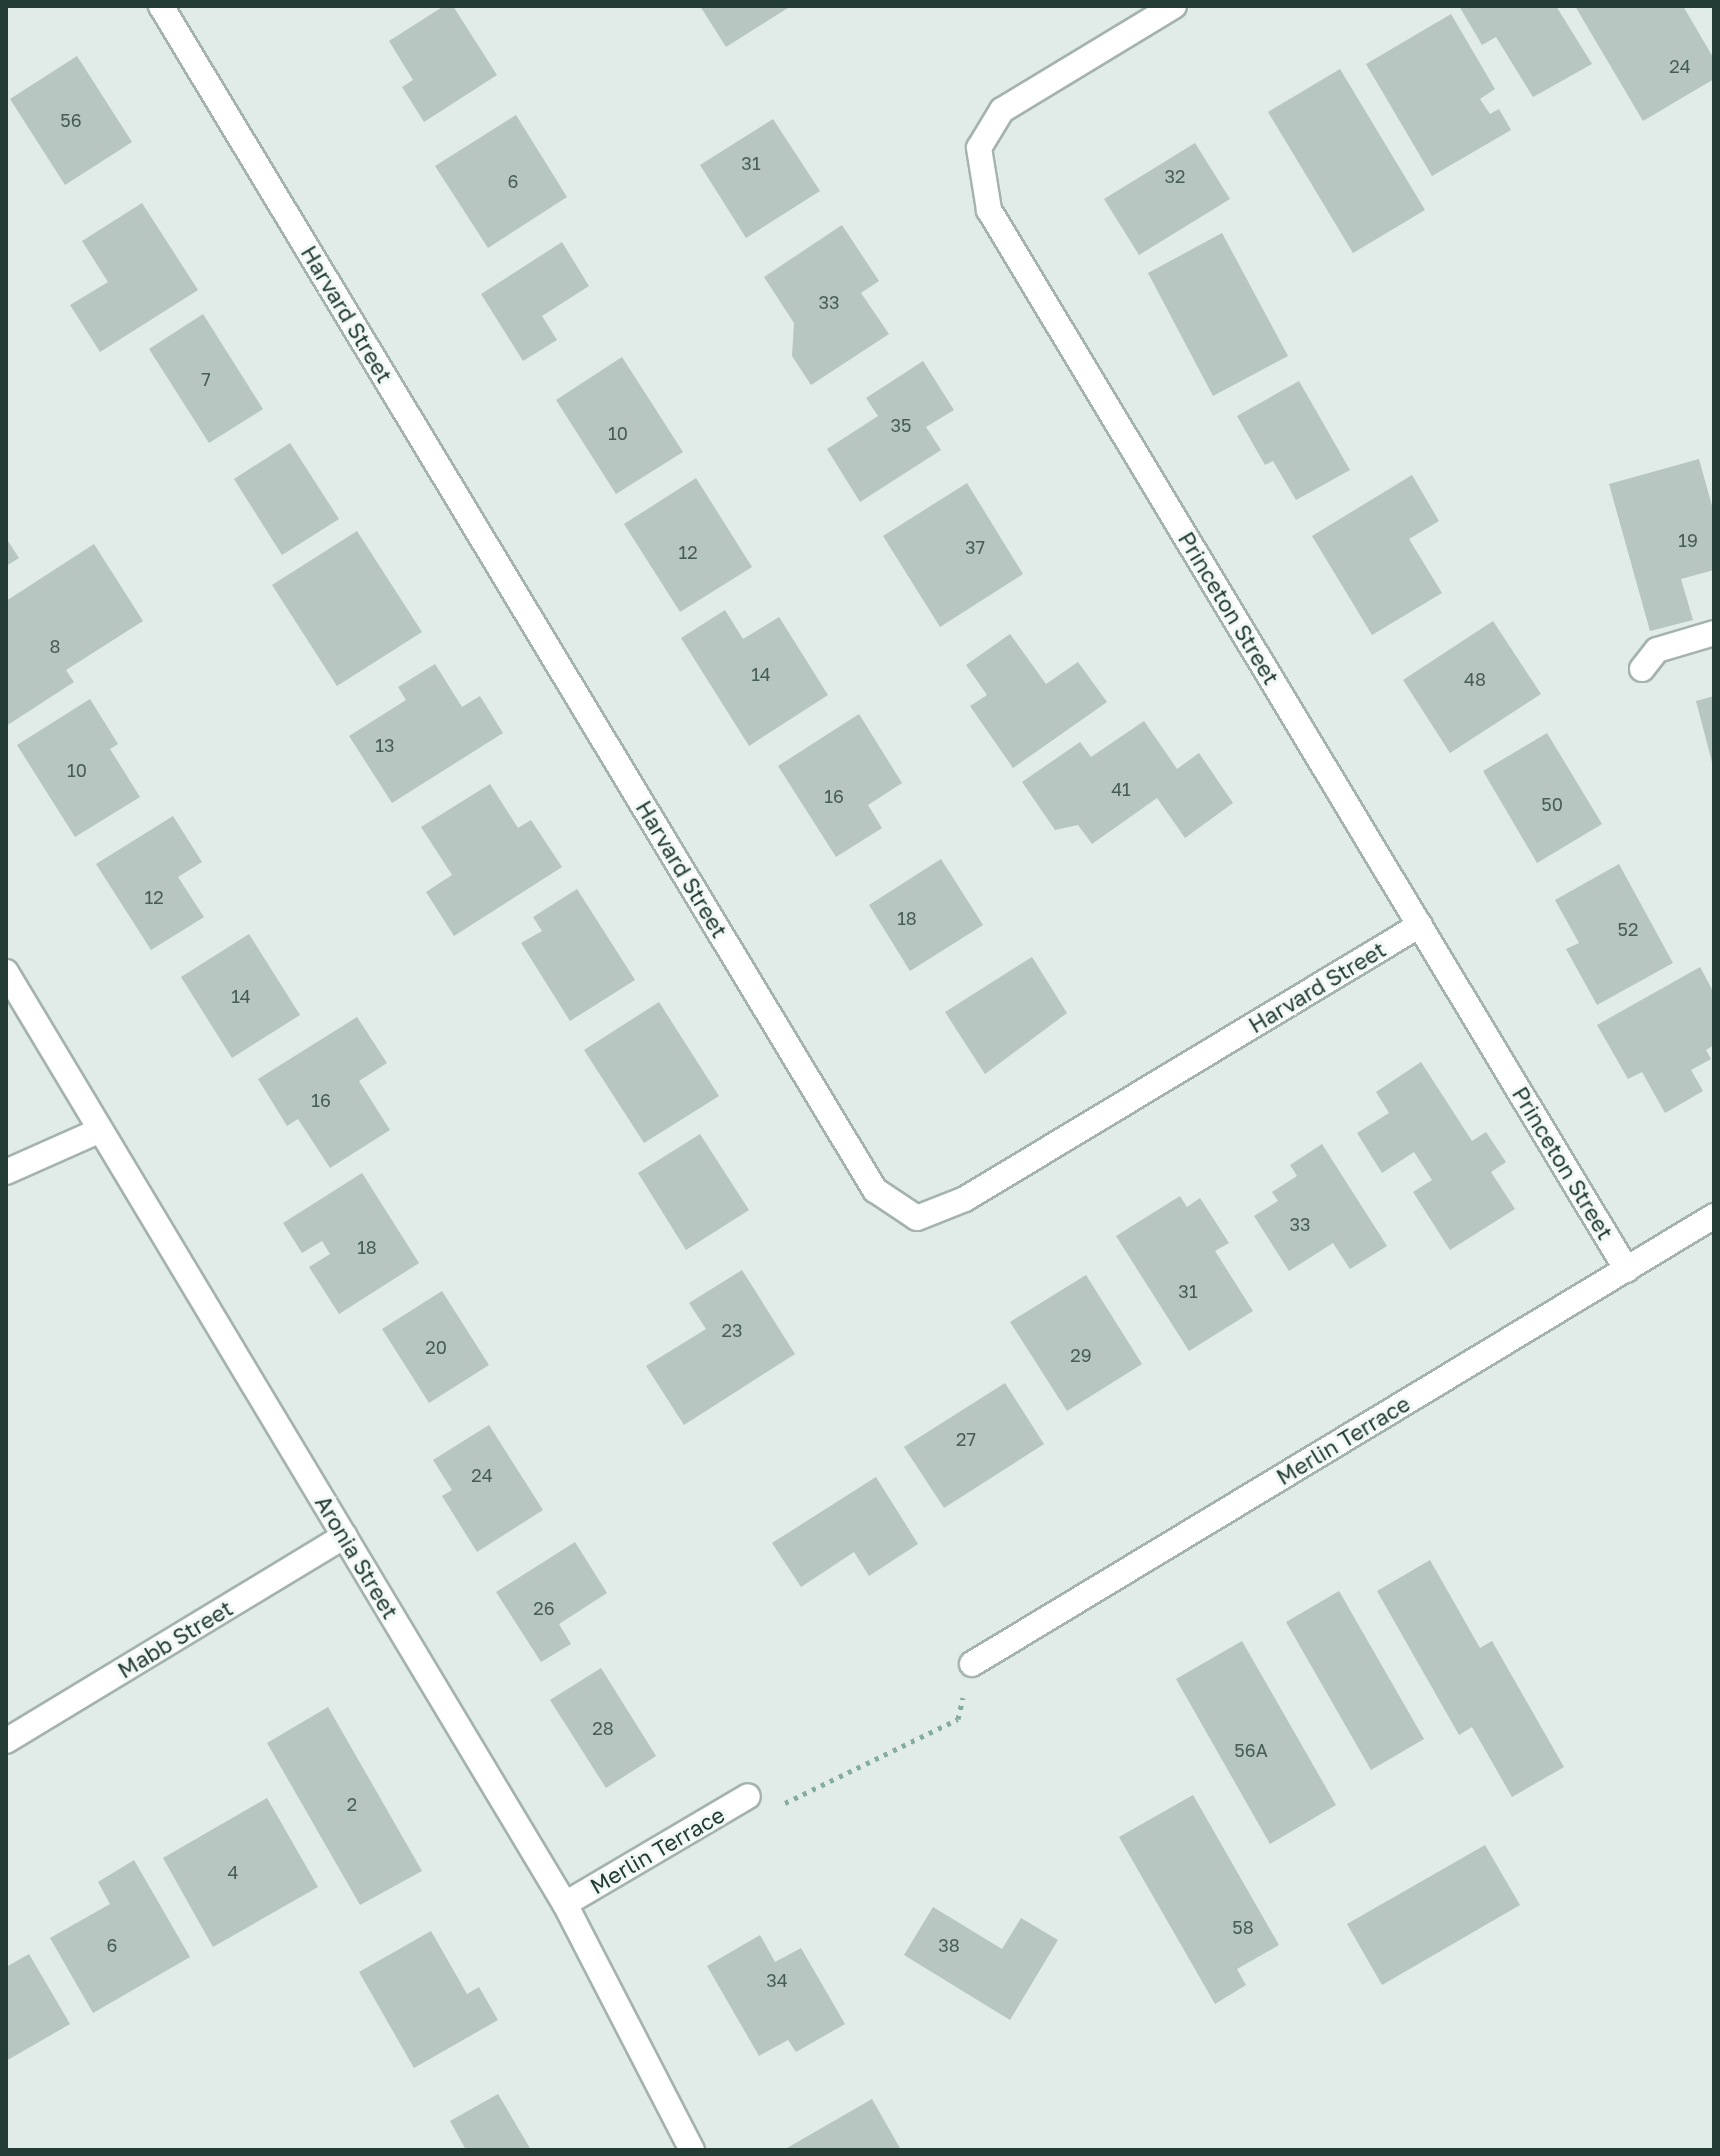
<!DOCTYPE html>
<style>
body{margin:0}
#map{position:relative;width:1720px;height:2156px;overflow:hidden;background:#e1ebe7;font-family:"Golos Text",sans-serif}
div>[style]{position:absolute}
.building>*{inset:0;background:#b7c6c0}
.path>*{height:5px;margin-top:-2.5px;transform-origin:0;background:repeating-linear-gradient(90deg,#83ae9f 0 4px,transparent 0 10px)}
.roads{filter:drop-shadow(2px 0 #a4b3ae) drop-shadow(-2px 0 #a4b3ae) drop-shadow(0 2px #a4b3ae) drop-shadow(0 -2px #a4b3ae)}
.minor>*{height:24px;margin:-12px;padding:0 12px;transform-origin:12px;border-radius:12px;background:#fff}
span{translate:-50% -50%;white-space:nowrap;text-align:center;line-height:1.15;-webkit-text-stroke:6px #f2f8f5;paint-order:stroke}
.number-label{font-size:18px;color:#475e57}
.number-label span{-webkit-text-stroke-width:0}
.street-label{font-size:22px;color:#223b34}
.frame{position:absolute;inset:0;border:8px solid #223b34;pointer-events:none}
</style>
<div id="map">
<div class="building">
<div style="clip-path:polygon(444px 6px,453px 6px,497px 75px,424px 122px,402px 87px,413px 80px,389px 41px)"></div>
<div style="clip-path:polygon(700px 6px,791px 6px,726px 47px)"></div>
<div style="clip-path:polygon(1459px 6px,1556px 6px,1592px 64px,1533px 97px,1496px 37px,1482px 45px)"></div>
<div style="clip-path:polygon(1575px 6px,1683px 6px,1714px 59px,1714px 79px,1643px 121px)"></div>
<div style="clip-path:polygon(1451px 14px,1495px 89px,1480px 99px,1490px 114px,1499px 109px,1511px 130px,1432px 176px,1366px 64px)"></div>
<div style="clip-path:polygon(77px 56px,132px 142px,65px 185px,10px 99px)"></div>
<div style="clip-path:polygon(1340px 69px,1425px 210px,1353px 253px,1268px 112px)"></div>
<div style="clip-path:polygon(516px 115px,567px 197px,488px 248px,435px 166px)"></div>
<div style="clip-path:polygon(773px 119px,820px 191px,746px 238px,700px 165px)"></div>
<div style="clip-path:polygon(1195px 143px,1230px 199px,1139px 255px,1104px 199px)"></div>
<div style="clip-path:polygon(142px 203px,198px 290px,100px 352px,70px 305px,108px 282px,82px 241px)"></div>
<div style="clip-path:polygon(842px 225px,879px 281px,861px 293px,889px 334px,811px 385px,792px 356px,794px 323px,764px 277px)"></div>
<div style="clip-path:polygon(1222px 233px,1288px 356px,1213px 396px,1148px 273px)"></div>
<div style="clip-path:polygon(562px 242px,589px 286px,542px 316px,557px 340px,523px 361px,481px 294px)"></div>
<div style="clip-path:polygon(203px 314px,263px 409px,209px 443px,149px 349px)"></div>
<div style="clip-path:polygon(622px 357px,683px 452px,616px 494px,556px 400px)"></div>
<div style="clip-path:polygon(923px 361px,954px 410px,926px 427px,941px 450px,860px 502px,827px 449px,878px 416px,866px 398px)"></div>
<div style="clip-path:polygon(1299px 381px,1350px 470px,1296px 500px,1273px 461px,1265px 465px,1237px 416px)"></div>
<div style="clip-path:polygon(290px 443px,339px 519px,282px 555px,234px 479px)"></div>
<div style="clip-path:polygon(1699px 459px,1714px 513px,1714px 570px,1681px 579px,1693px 620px,1650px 631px,1609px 484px)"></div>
<div style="clip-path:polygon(1412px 475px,1439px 521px,1409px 539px,1442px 593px,1372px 635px,1312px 536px)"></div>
<div style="clip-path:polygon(696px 478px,752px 567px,680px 612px,624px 524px)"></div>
<div style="clip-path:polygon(967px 483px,1023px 574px,940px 627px,883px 536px)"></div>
<div style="clip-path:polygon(357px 531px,422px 632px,337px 686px,272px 585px)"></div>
<div style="clip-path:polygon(6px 538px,19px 558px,6px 566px)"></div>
<div style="clip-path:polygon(94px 544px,143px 621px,66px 670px,74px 682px,6px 726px,6px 601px)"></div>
<div style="clip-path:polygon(725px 610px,743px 639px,779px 617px,828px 695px,749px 746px,681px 638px)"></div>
<div style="clip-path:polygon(1493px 621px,1541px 694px,1450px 753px,1403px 680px)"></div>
<div style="clip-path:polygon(1010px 634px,1046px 684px,1078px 662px,1107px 702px,1013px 768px,970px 706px,987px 695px,966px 665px)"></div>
<div style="clip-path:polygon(435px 664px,462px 707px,480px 696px,503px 733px,392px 803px,349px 736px,406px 700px,398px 687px)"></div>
<div style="clip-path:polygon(1714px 696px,1714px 766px,1713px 766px,1696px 701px)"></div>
<div style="clip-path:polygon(90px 699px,118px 744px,110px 749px,140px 797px,75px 837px,17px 745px)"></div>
<div style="clip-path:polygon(859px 714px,902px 783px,868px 805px,882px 828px,836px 857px,778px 766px)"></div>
<div style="clip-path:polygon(1144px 721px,1177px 769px,1199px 753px,1233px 803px,1185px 838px,1157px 798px,1092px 844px,1078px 825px,1055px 830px,1022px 782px,1080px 742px,1091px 757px)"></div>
<div style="clip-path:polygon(1547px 733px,1602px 824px,1537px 863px,1483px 771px)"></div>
<div style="clip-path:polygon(490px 784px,518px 828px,531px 820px,562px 867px,454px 936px,426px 892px,452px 875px,421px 827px)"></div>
<div style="clip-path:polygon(173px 816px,202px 862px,178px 877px,204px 917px,151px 950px,96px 864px)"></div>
<div style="clip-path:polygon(941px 859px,983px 925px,910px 971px,869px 905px)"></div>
<div style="clip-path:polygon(1619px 864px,1673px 963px,1597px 1005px,1566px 949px,1579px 943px,1555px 900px)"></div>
<div style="clip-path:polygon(577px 889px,635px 980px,570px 1021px,521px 943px,542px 931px,533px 917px)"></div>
<div style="clip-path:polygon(249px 934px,300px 1015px,232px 1058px,181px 977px)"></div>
<div style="clip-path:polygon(1032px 957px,1067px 1013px,985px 1074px,945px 1012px)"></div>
<div style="clip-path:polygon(1700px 967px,1714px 993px,1714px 1045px,1706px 1050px,1711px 1059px,1691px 1070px,1703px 1091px,1665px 1113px,1642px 1072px,1628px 1079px,1597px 1025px)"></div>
<div style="clip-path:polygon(659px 1002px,719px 1096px,644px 1143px,584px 1050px)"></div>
<div style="clip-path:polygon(357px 1017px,387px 1063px,359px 1081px,390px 1130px,330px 1168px,298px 1119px,287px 1126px,258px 1079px)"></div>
<div style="clip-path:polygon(1421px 1062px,1472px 1141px,1486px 1132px,1506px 1162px,1491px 1172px,1515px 1209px,1450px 1250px,1413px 1192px,1432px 1180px,1414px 1152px,1382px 1173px,1357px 1133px,1389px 1113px,1376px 1092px)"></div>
<div style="clip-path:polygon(700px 1134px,749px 1210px,686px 1250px,638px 1173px)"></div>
<div style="clip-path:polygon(1322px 1144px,1387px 1246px,1350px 1269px,1333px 1243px,1289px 1271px,1254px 1216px,1278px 1201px,1272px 1192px,1297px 1176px,1290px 1165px)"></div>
<div style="clip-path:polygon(362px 1173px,419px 1263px,339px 1314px,309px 1267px,330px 1254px,322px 1241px,302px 1253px,283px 1223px)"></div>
<div style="clip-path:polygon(1180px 1196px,1187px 1207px,1200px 1198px,1229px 1243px,1215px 1251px,1253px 1311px,1189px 1351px,1116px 1236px)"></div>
<div style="clip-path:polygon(742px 1270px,795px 1354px,684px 1425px,646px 1366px,706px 1329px,689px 1303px)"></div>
<div style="clip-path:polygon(1086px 1275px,1142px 1364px,1067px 1411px,1010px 1322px)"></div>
<div style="clip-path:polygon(442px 1291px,489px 1365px,429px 1403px,382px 1329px)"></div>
<div style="clip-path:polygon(1005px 1383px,1044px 1444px,944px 1508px,904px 1447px)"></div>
<div style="clip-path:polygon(489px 1425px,543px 1510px,477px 1552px,442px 1496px,452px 1490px,433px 1460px)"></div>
<div style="clip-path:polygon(876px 1477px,918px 1544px,869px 1576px,854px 1552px,801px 1587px,772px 1543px)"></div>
<div style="clip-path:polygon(575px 1542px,607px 1593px,559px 1624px,571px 1644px,541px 1662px,496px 1592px)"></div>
<div style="clip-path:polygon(1430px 1560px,1480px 1648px,1492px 1641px,1564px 1767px,1512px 1797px,1472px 1727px,1459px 1735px,1377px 1591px)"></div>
<div style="clip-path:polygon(1339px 1591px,1424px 1739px,1371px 1770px,1286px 1622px)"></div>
<div style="clip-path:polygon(1242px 1641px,1336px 1805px,1270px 1844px,1176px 1679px)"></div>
<div style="clip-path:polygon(601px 1668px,656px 1756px,606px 1788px,550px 1700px)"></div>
<div style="clip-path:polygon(328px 1707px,422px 1871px,360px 1905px,267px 1743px)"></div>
<div style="clip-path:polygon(1193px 1795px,1279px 1945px,1237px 1969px,1246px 1985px,1215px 2004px,1119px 1837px)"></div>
<div style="clip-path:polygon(267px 1798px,318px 1887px,213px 1947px,163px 1858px)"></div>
<div style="clip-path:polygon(1485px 1845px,1520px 1905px,1382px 1985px,1347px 1924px)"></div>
<div style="clip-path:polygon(134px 1860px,190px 1957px,93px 2013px,50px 1938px,110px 1904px,98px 1882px)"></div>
<div style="clip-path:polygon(933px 1907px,1002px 1949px,1021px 1918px,1058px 1940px,1010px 2020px,904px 1955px)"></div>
<div style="clip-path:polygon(431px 1931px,467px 1994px,479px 1987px,498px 2020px,414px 2068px,359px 1972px)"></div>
<div style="clip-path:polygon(760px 1935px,775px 1962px,801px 1948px,845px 2024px,796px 2052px,788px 2040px,759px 2056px,707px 1966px)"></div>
<div style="clip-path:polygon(29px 1954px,70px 2024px,6px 2061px,6px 1967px)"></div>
<div style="clip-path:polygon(498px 2094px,531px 2150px,466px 2150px,450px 2121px)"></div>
<div style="clip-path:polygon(872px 2099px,901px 2150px,788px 2150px,787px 2148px)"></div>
</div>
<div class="path">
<div style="left:785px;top:1803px;width:192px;rotate:-25.9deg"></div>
<div style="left:958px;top:1719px;width:22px;rotate:-77deg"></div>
</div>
<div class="roads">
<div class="minor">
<div style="left:161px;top:6px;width:1383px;rotate:58.91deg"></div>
<div style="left:875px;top:1190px;width:50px;rotate:33.7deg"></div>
<div style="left:917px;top:1218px;width:52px;rotate:-21.6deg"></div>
<div style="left:965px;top:1199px;width:531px;rotate:-31.06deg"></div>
<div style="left:1174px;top:6px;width:201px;rotate:148.8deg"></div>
<div style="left:1002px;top:110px;width:44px;rotate:121.2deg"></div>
<div style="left:979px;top:148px;width:63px;rotate:80.8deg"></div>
<div style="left:989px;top:210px;width:1237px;rotate:58.96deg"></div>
<div style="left:1642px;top:669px;width:24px;rotate:-52deg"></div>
<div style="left:1657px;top:650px;width:59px;rotate:-16.6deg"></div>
<div style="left:6px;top:972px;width:1087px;rotate:59.05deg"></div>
<div style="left:565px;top:1904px;width:277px;rotate:62.7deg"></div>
<div style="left:6px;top:1172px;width:101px;rotate:-24deg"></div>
<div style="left:972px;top:1664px;width:867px;rotate:-31.12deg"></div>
<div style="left:6px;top:1741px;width:396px;rotate:-31.2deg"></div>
<div style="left:565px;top:1904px;width:212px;rotate:-30.5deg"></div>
</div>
</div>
<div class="number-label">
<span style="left:1680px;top:66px">24</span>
<span style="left:71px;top:120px">56</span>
<span style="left:751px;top:163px">31</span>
<span style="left:1175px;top:176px">32</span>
<span style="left:513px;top:181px">6</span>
<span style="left:829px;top:302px">33</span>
<span style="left:206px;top:379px">7</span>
<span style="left:901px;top:425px">35</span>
<span style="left:618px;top:433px">10</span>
<span style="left:1688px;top:540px">19</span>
<span style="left:975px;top:547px">37</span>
<span style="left:688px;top:552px">12</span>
<span style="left:55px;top:646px">8</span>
<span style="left:761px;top:674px">14</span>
<span style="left:1475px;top:679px">48</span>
<span style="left:385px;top:745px">13</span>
<span style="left:77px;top:770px">10</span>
<span style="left:1121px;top:789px">41</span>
<span style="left:834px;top:796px">16</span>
<span style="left:1552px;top:804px">50</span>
<span style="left:154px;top:897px">12</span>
<span style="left:907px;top:918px">18</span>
<span style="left:1628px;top:929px">52</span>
<span style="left:241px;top:996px">14</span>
<span style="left:321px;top:1100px">16</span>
<span style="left:1300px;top:1224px">33</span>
<span style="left:367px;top:1247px">18</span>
<span style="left:1188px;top:1291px">31</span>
<span style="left:732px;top:1330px">23</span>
<span style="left:436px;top:1347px">20</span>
<span style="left:1081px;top:1355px">29</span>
<span style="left:966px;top:1439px">27</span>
<span style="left:482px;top:1475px">24</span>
<span style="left:544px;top:1608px">26</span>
<span style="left:603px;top:1728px">28</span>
<span style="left:1251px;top:1750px">56A</span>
<span style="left:352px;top:1804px">2</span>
<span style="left:233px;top:1872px">4</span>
<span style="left:1243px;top:1927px">58</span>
<span style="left:112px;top:1945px">6</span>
<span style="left:949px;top:1945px">38</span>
<span style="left:777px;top:1980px">34</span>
</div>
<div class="street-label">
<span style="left:347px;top:314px;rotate:59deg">Harvard Street</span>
<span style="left:1229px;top:608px;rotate:59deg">Princeton Street</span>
<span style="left:682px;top:869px;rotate:59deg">Harvard Street</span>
<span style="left:1317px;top:987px;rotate:-31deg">Harvard Street</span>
<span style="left:1563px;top:1163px;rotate:59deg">Princeton Street</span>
<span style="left:1343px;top:1440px;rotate:-31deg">Merlin Terrace</span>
<span style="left:357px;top:1557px;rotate:59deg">Aronia Street</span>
<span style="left:175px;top:1639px;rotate:-31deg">Mabb Street</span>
<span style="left:657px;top:1850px;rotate:-30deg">Merlin Terrace</span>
</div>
<div class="frame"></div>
</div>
